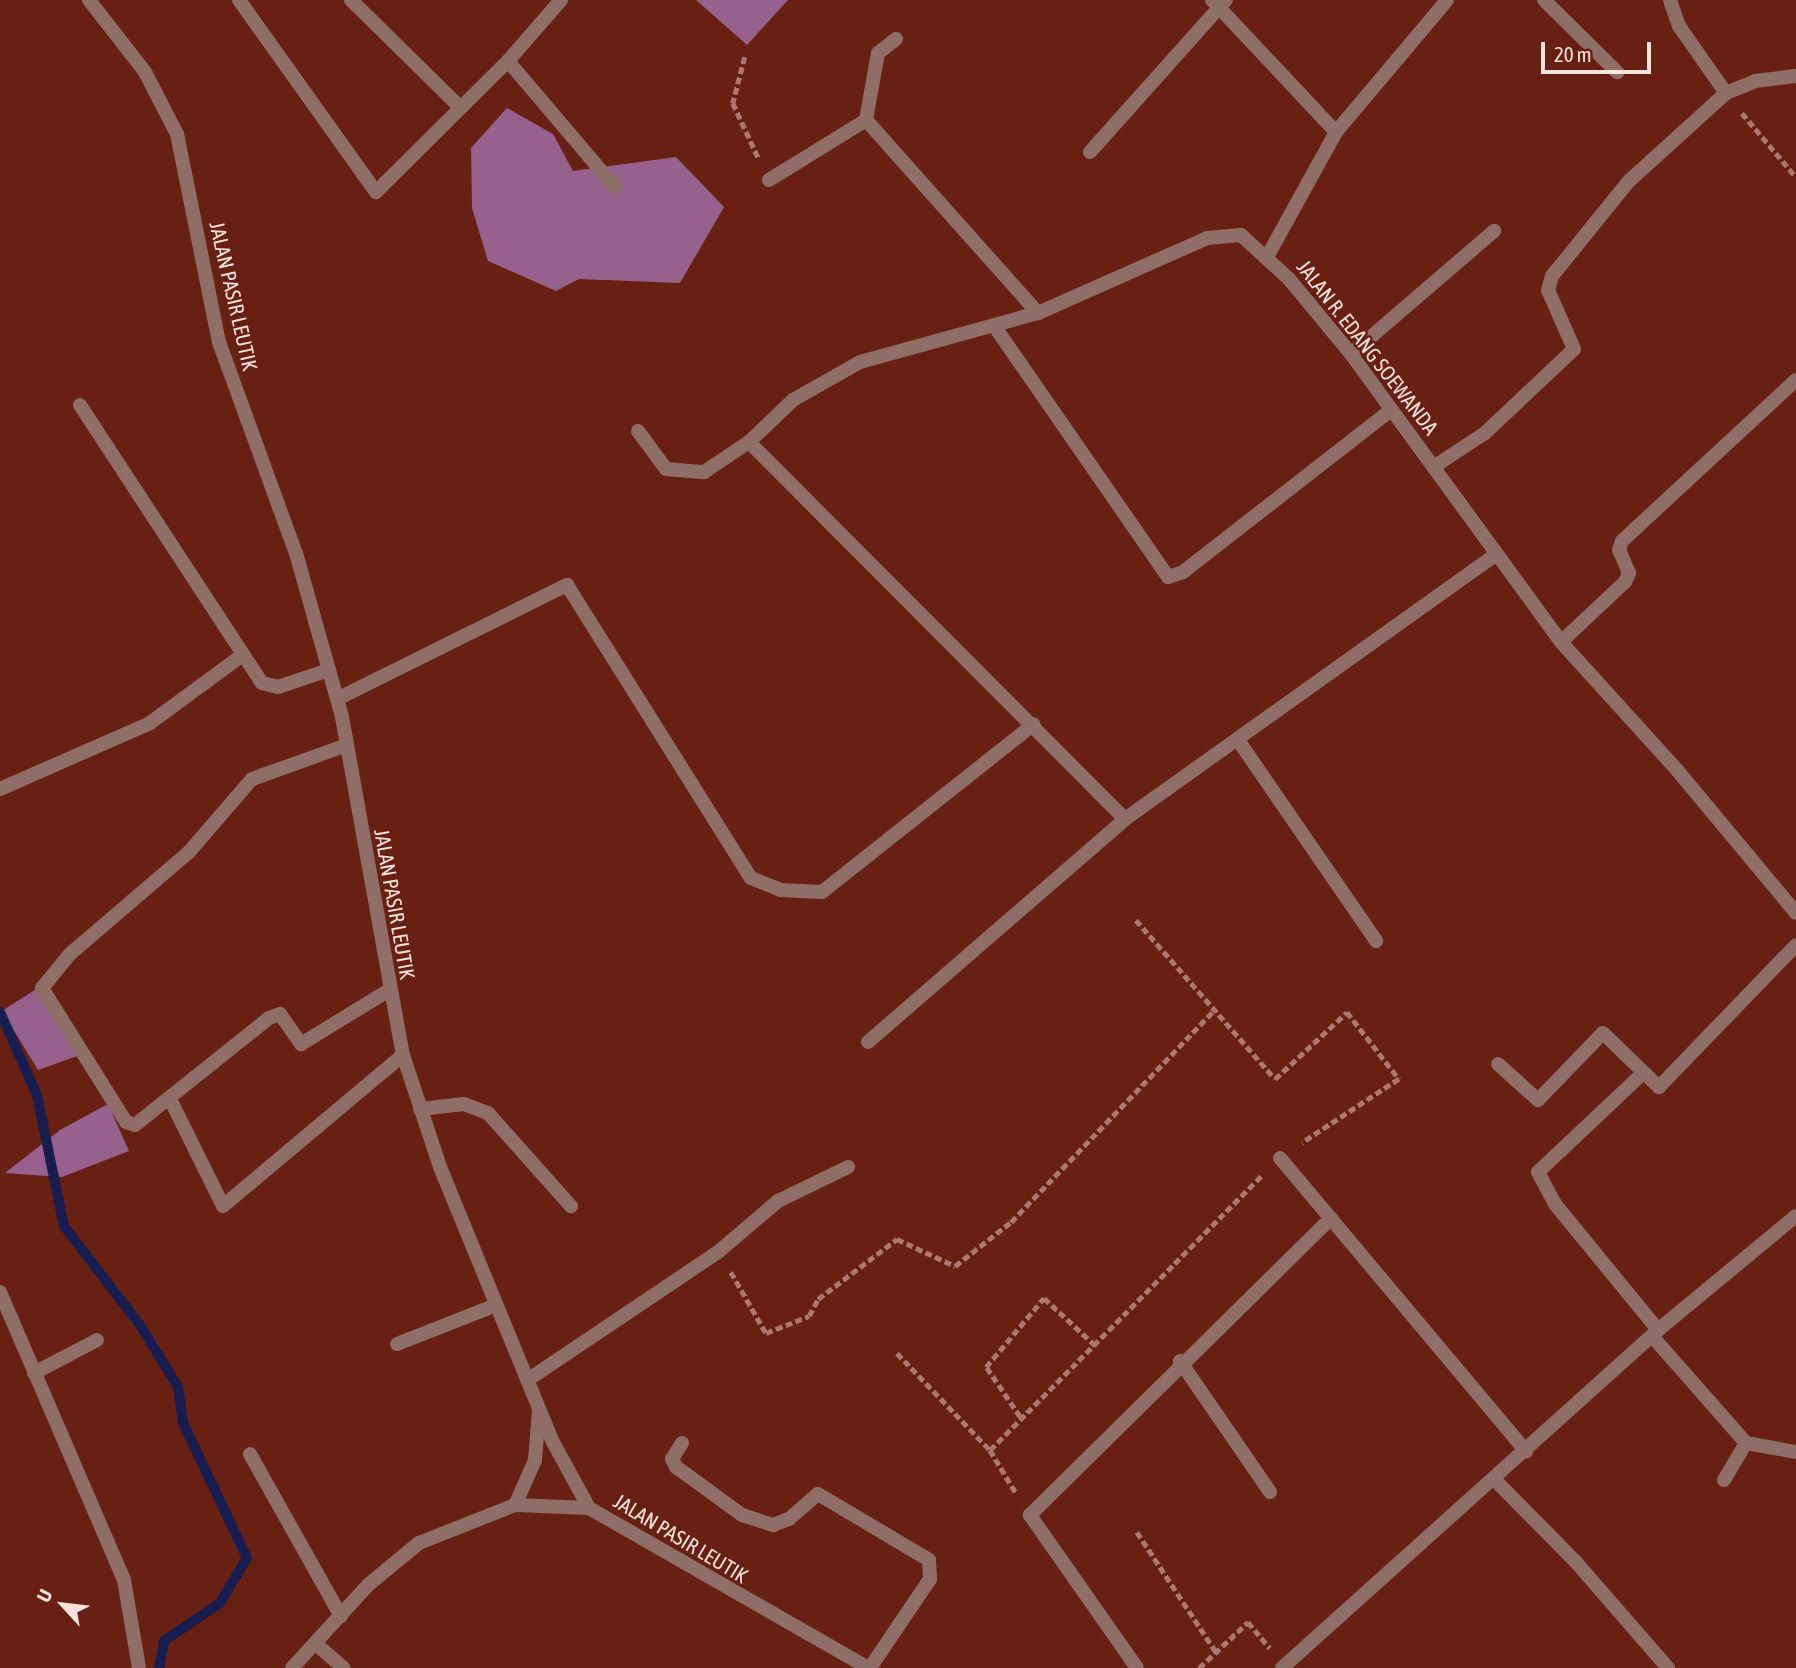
<!DOCTYPE html>
<style>
body{margin:0}
#map{position:relative;width:1796px;height:1668px;overflow:hidden;background:#682012;font-family:"Asap Condensed",sans-serif}
div>[style]{position:absolute}
.forest>*{inset:0;background:#97618e}
.stream>*{height:10px;margin:-5px;padding:0 5px;transform-origin:5px;border-radius:5px;background:#171d50}
.path>*{height:4.5px;margin-top:-2.25px;transform-origin:0;background:repeating-linear-gradient(90deg,#ad796f 0 7px,transparent 0 10.5px)}
.service>*{height:14px;margin:-7px;padding:0 7px;transform-origin:7px;border-radius:7px;background:#8e6e67}
.minor>*{height:14px;margin:-7px;padding:0 7px;transform-origin:7px;border-radius:7px;background:#8e6e67}
.tertiary>*{height:14px;margin:-7px;padding:0 7px;transform-origin:7px;border-radius:7px;background:#8e6e67}
span{translate:-50% -50%;white-space:nowrap;text-align:center;line-height:1.15;-webkit-text-stroke:5px #682012;paint-order:stroke}
.street-label{font-size:21px;color:#fee2dc}
.north{position:absolute;left:28px;top:1570px;width:70px;height:70px;-webkit-text-stroke:5px #682012;paint-order:stroke;rotate:297deg;font-size:19px;font-weight:700;line-height:28px;text-align:center;color:#fee2dc}
.north::after{content:'';display:block;margin:auto;width:24px;height:32px;background:#fee2dc;clip-path:polygon(50% 0,100% 100%,50% 72%,0 100%)}
.scale{position:absolute;left:1541px;top:42px;width:110px;height:32px;box-sizing:border-box;border:4px solid #fee2dc;border-top:0;padding-left:9px;font-size:21px;line-height:24px;white-space:nowrap;color:#fee2dc;-webkit-text-stroke:5px #682012;paint-order:stroke}
</style>
<div id="map">
<div class="forest">
<div style="clip-path:polygon(696px 0,788px 0,747px 45px)"></div>
<div style="clip-path:polygon(507px 108px,553px 134px,573px 171px,676px 157px,724px 207px,680px 283px,579px 279px,556px 291px,488px 261px,472px 208px,471px 148px)"></div>
<div style="clip-path:polygon(38px 988px,80px 1055px,38px 1070px,2px 1011px)"></div>
<div style="clip-path:polygon(108px 1104px,129px 1151px,62px 1177px,5px 1173px,60px 1130px)"></div>
</div>
<div class="stream">
<div style="left:0;top:1012px;width:91px;rotate:66deg"></div>
<div style="left:37px;top:1095px;width:134px;rotate:78.4deg"></div>
<div style="left:64px;top:1226px;width:125px;rotate:52.5deg"></div>
<div style="left:140px;top:1325px;width:73px;rotate:58.5deg"></div>
<div style="left:178px;top:1387px;width:36px;rotate:82deg"></div>
<div style="left:183px;top:1423px;width:149px;rotate:64.6deg"></div>
<div style="left:247px;top:1558px;width:52px;rotate:121deg"></div>
<div style="left:220px;top:1603px;width:68px;rotate:145.8deg"></div>
<div style="left:164px;top:1641px;width:27px;rotate:100deg"></div>
</div>
<div class="path">
<div style="left:745px;top:57px;width:48px;rotate:104.6deg"></div>
<div style="left:733px;top:103px;width:60px;rotate:65.2deg"></div>
<div style="left:1742px;top:113px;width:84px;rotate:49.8deg"></div>
<div style="left:1136px;top:920px;width:211px;rotate:48.8deg"></div>
<div style="left:1275px;top:1079px;width:98px;rotate:-42.9deg"></div>
<div style="left:1347px;top:1012px;width:85px;rotate:52.2deg"></div>
<div style="left:1399px;top:1079px;width:116px;rotate:146.6deg"></div>
<div style="left:731px;top:1272px;width:70px;rotate:60.2deg"></div>
<div style="left:766px;top:1333px;width:46px;rotate:-21.6deg"></div>
<div style="left:809px;top:1316px;width:19px;rotate:-62deg"></div>
<div style="left:818px;top:1299px;width:99px;rotate:-37.2deg"></div>
<div style="left:897px;top:1239px;width:64px;rotate:25deg"></div>
<div style="left:955px;top:1266px;width:71px;rotate:-38.2deg"></div>
<div style="left:1011px;top:1222px;width:294px;rotate:-46.2deg"></div>
<div style="left:897px;top:1353px;width:134px;rotate:46.2deg"></div>
<div style="left:990px;top:1450px;width:50px;rotate:58.8deg"></div>
<div style="left:1020px;top:1417px;width:60px;rotate:-124.2deg"></div>
<div style="left:986px;top:1367px;width:90px;rotate:-50deg"></div>
<div style="left:1044px;top:1298px;width:71px;rotate:42.7deg"></div>
<div style="left:990px;top:1450px;width:387px;rotate:-45.3deg"></div>
<div style="left:1137px;top:1532px;width:144px;rotate:56.6deg"></div>
<div style="left:1199px;top:1668px;width:67px;rotate:-43.2deg"></div>
<div style="left:1248px;top:1622px;width:34px;rotate:50deg"></div>
</div>
<div class="service">
<div style="left:420px;top:1109px;width:44px;rotate:-6.5deg"></div>
<div style="left:464px;top:1104px;width:26px;rotate:21deg"></div>
<div style="left:488px;top:1113px;width:125px;rotate:48.3deg"></div>
<div style="left:397px;top:1344px;width:106px;rotate:-21.5deg"></div>
</div>
<div class="minor">
<div style="left:239px;top:0;width:236px;rotate:54.5deg"></div>
<div style="left:376px;top:192px;width:186px;rotate:-44.8deg"></div>
<div style="left:508px;top:61px;width:165px;rotate:49.7deg"></div>
<div style="left:351px;top:0;width:154px;rotate:44.5deg"></div>
<div style="left:1212px;top:0;width:181px;rotate:46.8deg"></div>
<div style="left:1544px;top:0;width:103px;rotate:44.6deg"></div>
<div style="left:1670px;top:0;width:28px;rotate:71deg"></div>
<div style="left:1679px;top:26px;width:82px;rotate:55deg"></div>
<div style="left:896px;top:39px;width:23px;rotate:142deg"></div>
<div style="left:878px;top:53px;width:68px;rotate:100.2deg"></div>
<div style="left:866px;top:120px;width:259px;rotate:48.3deg"></div>
<div style="left:508px;top:61px;width:81px;rotate:-49deg"></div>
<div style="left:1090px;top:152px;width:204px;rotate:-48.2deg"></div>
<div style="left:769px;top:180px;width:114px;rotate:-31.7deg"></div>
<div style="left:1267px;top:257px;width:143px;rotate:-61.1deg"></div>
<div style="left:1336px;top:132px;width:172px;rotate:-49.9deg"></div>
<div style="left:995px;top:327px;width:304px;rotate:55.3deg"></div>
<div style="left:1168px;top:577px;width:16px;rotate:-18deg"></div>
<div style="left:1183px;top:572px;width:264px;rotate:-37.9deg"></div>
<div style="left:1351px;top:354px;width:189px;rotate:-40.7deg"></div>
<div style="left:80px;top:405px;width:332px;rotate:56.8deg"></div>
<div style="left:262px;top:683px;width:16px;rotate:14deg"></div>
<div style="left:278px;top:687px;width:54px;rotate:-18.4deg"></div>
<div style="left:638px;top:431px;width:47px;rotate:53.6deg"></div>
<div style="left:666px;top:469px;width:38px;rotate:5deg"></div>
<div style="left:704px;top:472px;width:54px;rotate:-33.7deg"></div>
<div style="left:749px;top:442px;width:61px;rotate:-43.7deg"></div>
<div style="left:793px;top:400px;width:77px;rotate:-29.6deg"></div>
<div style="left:860px;top:362px;width:185px;rotate:-15.4deg"></div>
<div style="left:1038px;top:313px;width:185px;rotate:-23.9deg"></div>
<div style="left:1207px;top:238px;width:34px;rotate:-5deg"></div>
<div style="left:1241px;top:235px;width:65px;rotate:42.5deg"></div>
<div style="left:1289px;top:279px;width:97px;rotate:50.4deg"></div>
<div style="left:1351px;top:354px;width:356px;rotate:53.9deg"></div>
<div style="left:1561px;top:642px;width:173px;rotate:47.8deg"></div>
<div style="left:1677px;top:770px;width:186px;rotate:50.2deg"></div>
<div style="left:749px;top:442px;width:532px;rotate:45.08deg"></div>
<div style="left:1125px;top:819px;width:453px;rotate:-35.5deg"></div>
<div style="left:1435px;top:466px;width:60px;rotate:-33.4deg"></div>
<div style="left:1485px;top:433px;width:122px;rotate:-43.3deg"></div>
<div style="left:1574px;top:349px;width:64px;rotate:-113.8deg"></div>
<div style="left:1548px;top:290px;width:15px;rotate:-74deg"></div>
<div style="left:1552px;top:276px;width:122px;rotate:-51deg"></div>
<div style="left:1629px;top:181px;width:131px;rotate:-42.2deg"></div>
<div style="left:1726px;top:93px;width:31px;rotate:-22deg"></div>
<div style="left:1755px;top:81px;width:41px;rotate:-7deg"></div>
<div style="left:1561px;top:642px;width:88px;rotate:-43.2deg"></div>
<div style="left:1625px;top:582px;width:10px;rotate:-66deg"></div>
<div style="left:1629px;top:573px;width:25px;rotate:-113deg"></div>
<div style="left:1619px;top:550px;width:9px;rotate:-72deg"></div>
<div style="left:1622px;top:541px;width:237px;rotate:-42.8deg"></div>
<div style="left:337px;top:699px;width:257px;rotate:-26.4deg"></div>
<div style="left:567px;top:585px;width:346px;rotate:57.9deg"></div>
<div style="left:751px;top:878px;width:31px;rotate:22deg"></div>
<div style="left:780px;top:890px;width:42px;rotate:2.7deg"></div>
<div style="left:822px;top:892px;width:270px;rotate:-38.4deg"></div>
<div style="left:1238px;top:740px;width:244px;rotate:55.5deg"></div>
<div style="left:347px;top:745px;width:101px;rotate:160.3deg"></div>
<div style="left:252px;top:779px;width:96px;rotate:130.8deg"></div>
<div style="left:189px;top:852px;width:157px;rotate:139.4deg"></div>
<div style="left:70px;top:954px;width:44px;rotate:129.5deg"></div>
<div style="left:42px;top:988px;width:158px;rotate:57.9deg"></div>
<div style="left:126px;top:1122px;width:9px;rotate:18deg"></div>
<div style="left:135px;top:1125px;width:171px;rotate:-38.6deg"></div>
<div style="left:269px;top:1018px;width:12px;rotate:-20deg"></div>
<div style="left:280px;top:1014px;width:37px;rotate:55deg"></div>
<div style="left:301px;top:1044px;width:103px;rotate:-31.5deg"></div>
<div style="left:0;top:789px;width:164px;rotate:-23.7deg"></div>
<div style="left:150px;top:723px;width:112px;rotate:-36.3deg"></div>
<div style="left:868px;top:1042px;width:340px;rotate:-40.9deg"></div>
<div style="left:1498px;top:1064px;width:54px;rotate:42deg"></div>
<div style="left:1538px;top:1100px;width:93px;rotate:-45.9deg"></div>
<div style="left:1603px;top:1033px;width:78px;rotate:44deg"></div>
<div style="left:1659px;top:1087px;width:197px;rotate:-46deg"></div>
<div style="left:1642px;top:1074px;width:143px;rotate:136.7deg"></div>
<div style="left:1538px;top:1172px;width:36px;rotate:62deg"></div>
<div style="left:1555px;top:1204px;width:163px;rotate:50.7deg"></div>
<div style="left:170px;top:1099px;width:119px;rotate:63.6deg"></div>
<div style="left:223px;top:1206px;width:235px;rotate:-40deg"></div>
<div style="left:1280px;top:1158px;width:383px;rotate:50deg"></div>
<div style="left:0;top:1292px;width:314px;rotate:66.7deg"></div>
<div style="left:124px;top:1580px;width:89px;rotate:80.3deg"></div>
<div style="left:1652px;top:1336px;width:142px;rotate:48.7deg"></div>
<div style="left:1746px;top:1443px;width:51px;rotate:10.2deg"></div>
<div style="left:1180px;top:1361px;width:159px;rotate:55.5deg"></div>
<div style="left:34px;top:1373px;width:71px;rotate:-27.6deg"></div>
<div style="left:529px;top:1379px;width:228px;rotate:-33.9deg"></div>
<div style="left:718px;top:1252px;width:79px;rotate:-40.4deg"></div>
<div style="left:778px;top:1201px;width:78px;rotate:-25.9deg"></div>
<div style="left:682px;top:1443px;width:19px;rotate:122deg"></div>
<div style="left:672px;top:1459px;width:9px;rotate:63deg"></div>
<div style="left:676px;top:1467px;width:82px;rotate:36deg"></div>
<div style="left:742px;top:1515px;width:33px;rotate:18deg"></div>
<div style="left:773px;top:1525px;width:17px;rotate:-21deg"></div>
<div style="left:789px;top:1519px;width:38px;rotate:-41deg"></div>
<div style="left:818px;top:1494px;width:129px;rotate:30.7deg"></div>
<div style="left:929px;top:1560px;width:19px;rotate:87deg"></div>
<div style="left:930px;top:1579px;width:107px;rotate:124deg"></div>
<div style="left:250px;top:1454px;width:186px;rotate:60.7deg"></div>
<div style="left:1495px;top:1480px;width:114px;rotate:45.4deg"></div>
<div style="left:1575px;top:1561px;width:142px;rotate:49deg"></div>
<div style="left:1724px;top:1480px;width:43px;rotate:-59.3deg"></div>
<div style="left:515px;top:1505px;width:49px;rotate:-66deg"></div>
<div style="left:535px;top:1460px;width:50px;rotate:-85.4deg"></div>
<div style="left:316px;top:1644px;width:37px;rotate:41deg"></div>
<div style="left:292px;top:1668px;width:113px;rotate:-47.5deg"></div>
<div style="left:368px;top:1585px;width:66px;rotate:-39.5deg"></div>
<div style="left:419px;top:1543px;width:103px;rotate:-21.6deg"></div>
<div style="left:515px;top:1505px;width:74px;rotate:2.3deg"></div>
<div style="left:1137px;top:1668px;width:187px;rotate:-125deg"></div>
<div style="left:1030px;top:1515px;width:423px;rotate:-44.6deg"></div>
</div>
<div class="tertiary">
<div style="left:89px;top:0;width:91px;rotate:52.1deg"></div>
<div style="left:145px;top:72px;width:70px;rotate:62.7deg"></div>
<div style="left:177px;top:134px;width:212px;rotate:78.6deg"></div>
<div style="left:219px;top:342px;width:225px;rotate:70deg"></div>
<div style="left:296px;top:553px;width:170px;rotate:74.3deg"></div>
<div style="left:342px;top:717px;width:343px;rotate:79.8deg"></div>
<div style="left:403px;top:1055px;width:118px;rotate:71.7deg"></div>
<div style="left:440px;top:1167px;width:297px;rotate:67.7deg"></div>
<div style="left:553px;top:1442px;width:75px;rotate:61.4deg"></div>
<div style="left:589px;top:1508px;width:322px;rotate:29.8deg"></div>
<div style="left:1282px;top:1668px;width:506px;rotate:-41.95deg"></div>
<div style="left:1658px;top:1330px;width:179px;rotate:-39.6deg"></div>
</div>
<div class="street-label">
<span style="left:234px;top:296px;rotate:77deg">JALAN PASIR LEUTIK</span>
<span style="left:1368px;top:347px;rotate:52deg">JALAN R. EDANG SOEWANDA</span>
<span style="left:395px;top:904px;rotate:80deg">JALAN PASIR LEUTIK</span>
<span style="left:681px;top:1538px;rotate:31deg">JALAN PASIR LEUTIK</span>
</div>
<div class="north">U</div>
<div class="scale">20 m</div>
</div>
